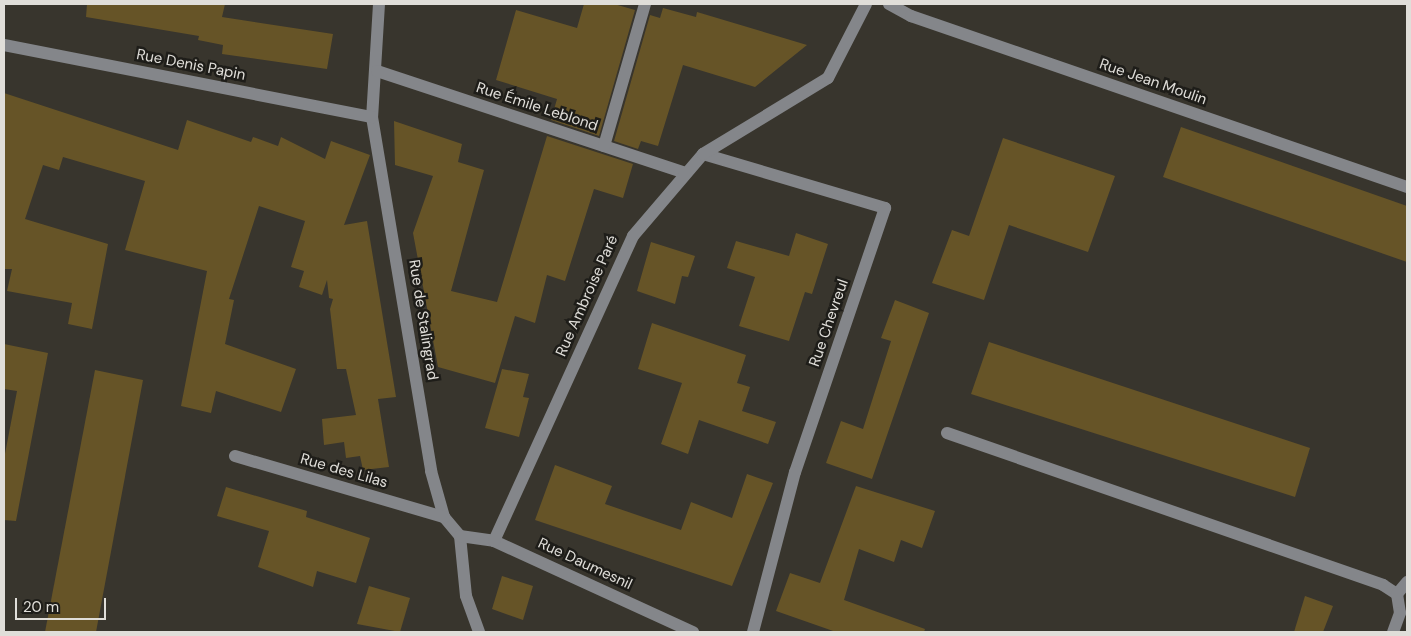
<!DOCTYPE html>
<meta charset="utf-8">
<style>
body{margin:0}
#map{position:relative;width:1411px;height:636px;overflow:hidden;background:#38352d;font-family:"DM Sans",sans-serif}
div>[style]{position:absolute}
.building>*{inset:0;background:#665427}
.minor>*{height:12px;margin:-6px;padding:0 6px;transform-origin:6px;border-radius:6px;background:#84868a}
span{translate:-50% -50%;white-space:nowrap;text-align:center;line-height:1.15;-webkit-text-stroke:5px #1e1d19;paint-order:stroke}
.street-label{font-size:15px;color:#e0ded9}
.frame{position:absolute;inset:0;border:5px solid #e0ded9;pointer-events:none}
.scale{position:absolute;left:15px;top:598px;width:91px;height:22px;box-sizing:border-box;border:2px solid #e0ded9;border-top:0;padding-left:6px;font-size:15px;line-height:18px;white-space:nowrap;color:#e0ded9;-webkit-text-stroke:4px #1e1d19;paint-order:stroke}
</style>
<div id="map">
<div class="building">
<div style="clip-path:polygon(87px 4px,225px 4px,222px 17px,333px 34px,327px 69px,222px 54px,223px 45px,198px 40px,199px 36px,86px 17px)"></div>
<div style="clip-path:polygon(584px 4px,614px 4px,635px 10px,599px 136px,551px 120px,557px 99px,496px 80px,516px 10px,577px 28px)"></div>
<div style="clip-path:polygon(663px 8px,696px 17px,697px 12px,807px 45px,755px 87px,683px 65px,658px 146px,641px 141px,638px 149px,614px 141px,650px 15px,660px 18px)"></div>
<div style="clip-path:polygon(4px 93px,178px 150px,187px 120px,251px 142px,253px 137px,278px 146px,281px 137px,325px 159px,331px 141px,370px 155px,344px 225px,367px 221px,396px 397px,378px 399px,389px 467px,363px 470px,360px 456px,346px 458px,344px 442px,324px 445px,322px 419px,356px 415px,346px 369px,337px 369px,330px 309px,333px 299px,329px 298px,327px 280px,322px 295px,299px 287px,304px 271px,291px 267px,305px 221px,259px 206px,229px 299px,234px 300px,225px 344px,296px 369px,281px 412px,216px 391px,211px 413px,181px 406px,207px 271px,125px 250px,145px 181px,63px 157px,59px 170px,43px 165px,25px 219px,108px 244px,92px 329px,68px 324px,72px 303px,7px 291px,12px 269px,4px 269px)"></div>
<div style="clip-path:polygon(394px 121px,462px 144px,458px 162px,484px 170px,451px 291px,497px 302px,547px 136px,633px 164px,623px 198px,594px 189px,565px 281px,547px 275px,535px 323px,515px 316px,495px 383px,438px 367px,413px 233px,433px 176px,395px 165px)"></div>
<div style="clip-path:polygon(1181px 127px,1407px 206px,1407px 262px,1163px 177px)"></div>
<div style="clip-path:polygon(1003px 138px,1115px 176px,1088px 252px,1009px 225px,984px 300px,932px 283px,952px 230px,969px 236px)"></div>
<div style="clip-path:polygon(796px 233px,828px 244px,812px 294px,805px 292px,789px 341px,739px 326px,755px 277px,727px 268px,736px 241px,789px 256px)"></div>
<div style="clip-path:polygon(651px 242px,695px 256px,688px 277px,682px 276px,675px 304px,637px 291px)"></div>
<div style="clip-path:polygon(895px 300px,929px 313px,872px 479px,826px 463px,841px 421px,863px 429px,891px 341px,881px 338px)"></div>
<div style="clip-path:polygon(652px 323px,746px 355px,737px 383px,750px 387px,742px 411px,776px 422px,768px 444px,699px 420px,688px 454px,661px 444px,682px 383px,638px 369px)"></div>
<div style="clip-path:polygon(989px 342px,1310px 448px,1295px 497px,971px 394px)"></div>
<div style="clip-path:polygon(4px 344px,48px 353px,16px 521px,4px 520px,4px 459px,17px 391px,4px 389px)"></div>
<div style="clip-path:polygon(502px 369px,529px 374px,523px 397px,529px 398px,519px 437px,485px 428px)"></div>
<div style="clip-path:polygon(95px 370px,143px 380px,96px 632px,45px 632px)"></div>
<div style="clip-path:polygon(555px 465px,612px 486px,605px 504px,681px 530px,691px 502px,732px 518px,747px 474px,773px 483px,732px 586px,535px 520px)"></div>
<div style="clip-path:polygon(856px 486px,935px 511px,922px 548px,901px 540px,894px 562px,859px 549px,844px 600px,925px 629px,924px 632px,836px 632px,776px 611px,790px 573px,820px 583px)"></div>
<div style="clip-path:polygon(226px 487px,307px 511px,306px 517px,370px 538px,356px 583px,317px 571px,313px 587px,258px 567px,269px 531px,217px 516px)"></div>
<div style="clip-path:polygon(502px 576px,533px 586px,523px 620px,492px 609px)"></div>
<div style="clip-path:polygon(369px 586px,410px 598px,400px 632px,357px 624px)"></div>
<div style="clip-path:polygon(1305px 596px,1333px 606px,1323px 632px,1294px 632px)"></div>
</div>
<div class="minor">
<div style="left:379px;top:4px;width:113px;rotate:93.5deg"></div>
<div style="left:372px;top:117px;width:359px;rotate:80.5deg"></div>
<div style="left:431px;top:471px;width:48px;rotate:74.2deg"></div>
<div style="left:444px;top:517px;width:25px;rotate:50deg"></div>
<div style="left:460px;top:536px;width:60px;rotate:84.3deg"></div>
<div style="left:466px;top:596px;width:38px;rotate:70deg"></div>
<div style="left:889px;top:4px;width:25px;rotate:29deg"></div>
<div style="left:911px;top:16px;width:525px;rotate:19.02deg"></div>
<div style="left:4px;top:45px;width:375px;rotate:11.1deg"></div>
<div style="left:377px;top:71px;width:325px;rotate:18.3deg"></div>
<div style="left:604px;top:146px;width:148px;rotate:-73.9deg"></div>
<div style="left:703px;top:154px;width:190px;rotate:16.5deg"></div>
<div style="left:885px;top:208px;width:279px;rotate:108.8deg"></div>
<div style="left:795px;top:472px;width:165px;rotate:104.7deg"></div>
<div style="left:947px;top:433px;width:462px;rotate:19.2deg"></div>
<div style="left:1383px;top:585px;width:17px;rotate:33deg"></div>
<div style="left:1397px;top:594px;width:19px;rotate:81deg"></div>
<div style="left:1400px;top:613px;width:20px;rotate:110deg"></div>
<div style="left:235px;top:456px;width:218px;rotate:16.3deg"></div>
<div style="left:460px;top:536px;width:34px;rotate:8deg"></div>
<div style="left:494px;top:541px;width:219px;rotate:24.6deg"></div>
<div style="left:494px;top:541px;width:335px;rotate:-65.5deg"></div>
<div style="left:633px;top:236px;width:108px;rotate:-49.5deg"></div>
<div style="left:703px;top:154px;width:146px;rotate:-31.3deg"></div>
<div style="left:828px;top:78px;width:83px;rotate:-62.8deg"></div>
<div style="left:1397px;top:594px;width:16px;rotate:-50deg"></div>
</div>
<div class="street-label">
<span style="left:191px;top:65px;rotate:11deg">Rue Denis Papin</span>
<span style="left:1153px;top:82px;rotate:19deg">Rue Jean Moulin</span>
<span style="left:537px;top:107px;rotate:18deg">Rue Émile Leblond</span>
<span style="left:587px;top:296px;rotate:-66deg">Rue Ambroise Paré</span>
<span style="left:423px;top:320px;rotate:81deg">Rue de Stalingrad</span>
<span style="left:829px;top:323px;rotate:-71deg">Rue Chevreul</span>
<span style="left:344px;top:471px;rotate:16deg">Rue des Lilas</span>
<span style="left:585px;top:564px;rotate:25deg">Rue Daumesnil</span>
</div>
<div class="frame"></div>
<div class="scale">20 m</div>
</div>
